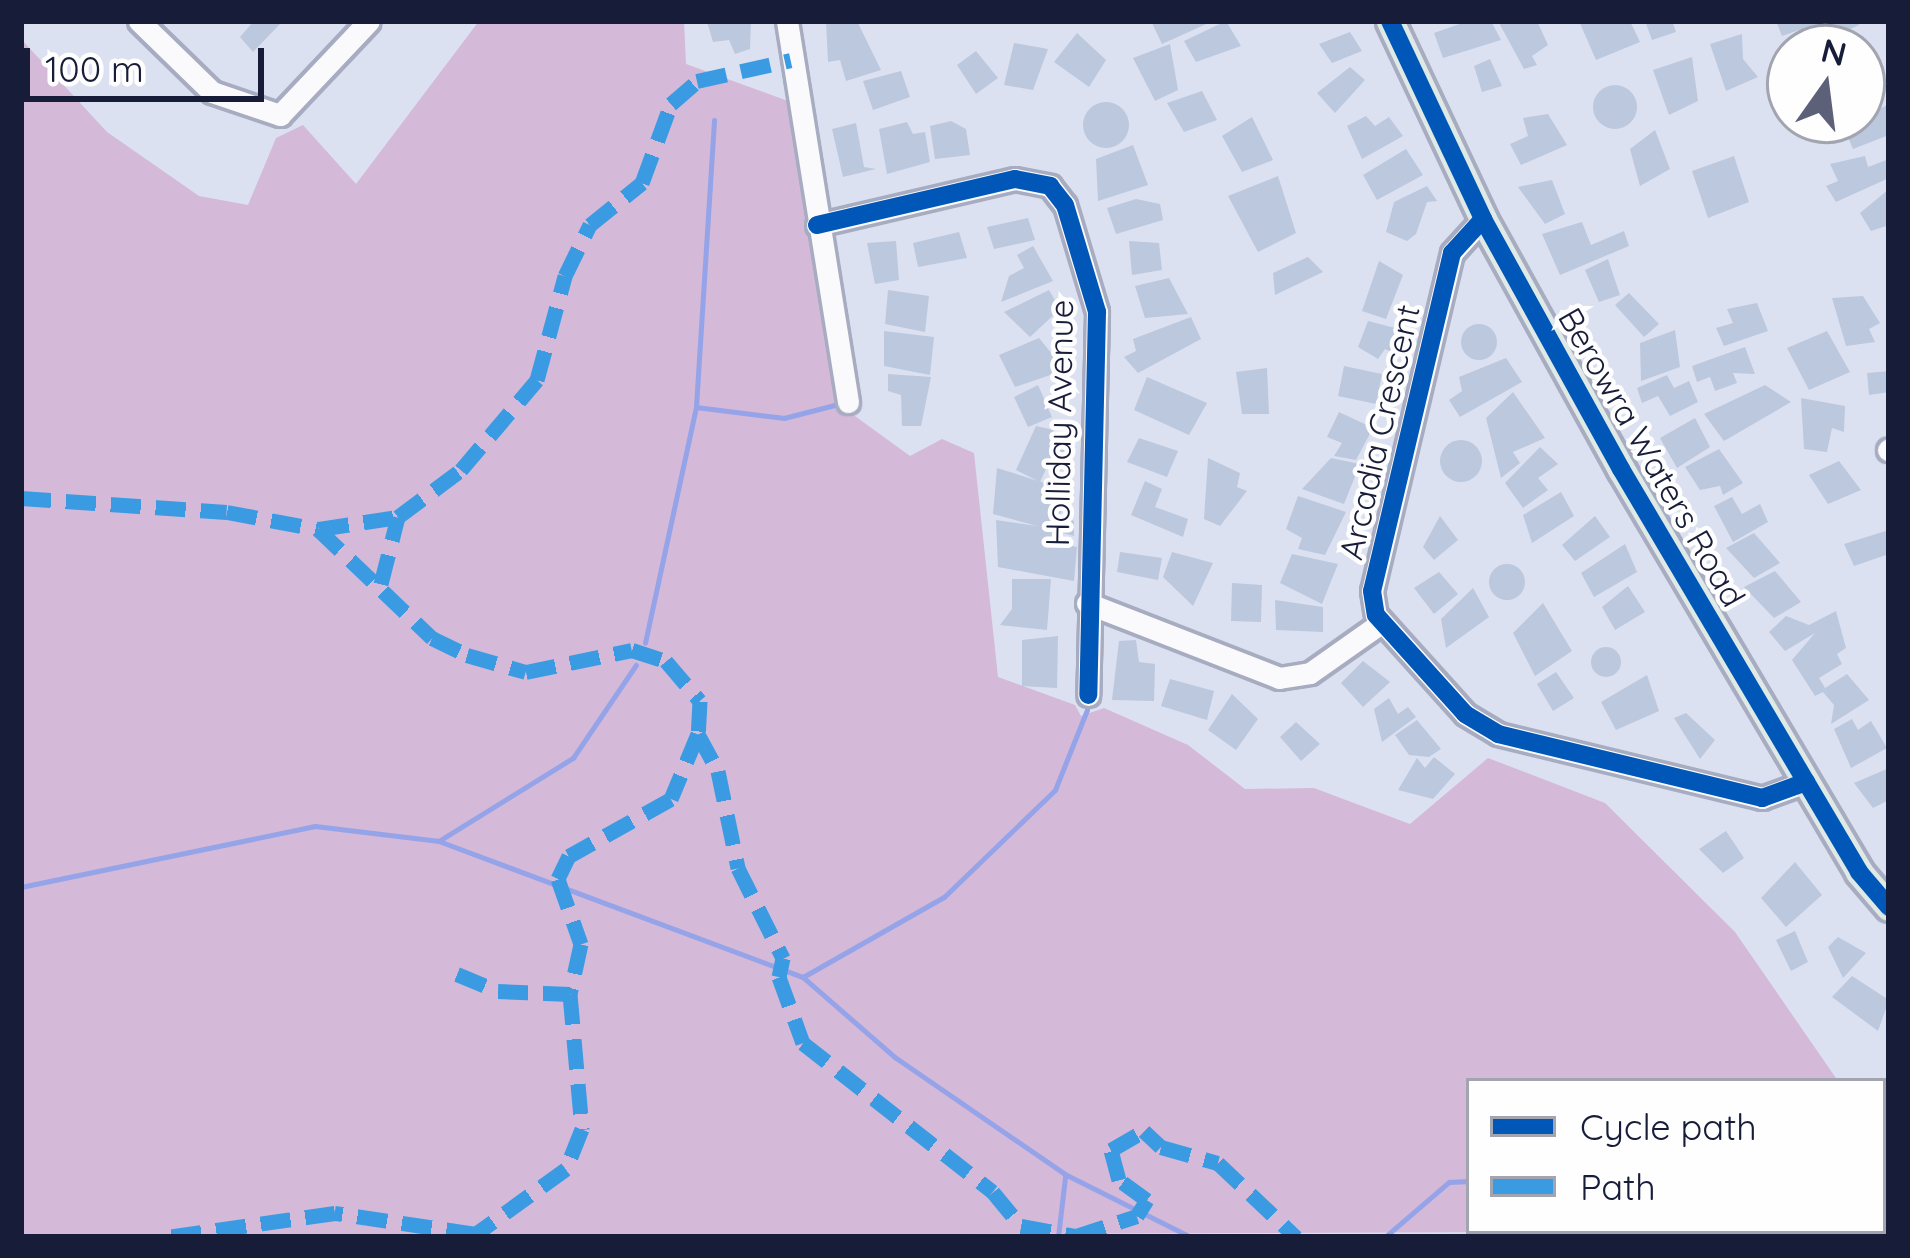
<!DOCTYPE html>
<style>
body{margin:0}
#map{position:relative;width:1910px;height:1258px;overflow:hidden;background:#dce1f2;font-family:Quicksand,sans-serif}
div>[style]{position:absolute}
.green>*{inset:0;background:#d4b9d8}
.stream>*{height:4.5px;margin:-2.25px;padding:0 2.25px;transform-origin:2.25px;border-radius:2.25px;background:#95a3e8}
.building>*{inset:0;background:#bcc8dd}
.round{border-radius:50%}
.roads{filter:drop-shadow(3px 0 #a7acc1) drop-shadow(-3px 0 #a7acc1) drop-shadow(0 3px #a7acc1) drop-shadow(0 -3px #a7acc1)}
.minor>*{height:21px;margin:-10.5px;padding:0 10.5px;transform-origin:10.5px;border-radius:10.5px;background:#fafafd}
.major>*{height:27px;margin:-13.5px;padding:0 13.5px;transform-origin:13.5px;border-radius:13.5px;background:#dfeae7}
.quiet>*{height:15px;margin-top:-7.5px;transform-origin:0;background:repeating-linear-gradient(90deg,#3b9be2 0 30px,transparent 0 45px)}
.cycleway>*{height:18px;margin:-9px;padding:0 9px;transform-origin:9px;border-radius:9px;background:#0057b8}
span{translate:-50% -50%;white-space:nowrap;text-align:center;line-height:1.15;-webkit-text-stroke:9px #fefefe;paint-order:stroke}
.street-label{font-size:33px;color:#171c38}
.frame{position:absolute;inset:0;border:24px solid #171c38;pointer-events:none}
.legend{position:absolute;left:1466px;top:1078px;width:420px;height:156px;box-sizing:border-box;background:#fefefe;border:3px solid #a2a4af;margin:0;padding:15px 21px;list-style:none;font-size:36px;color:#171c38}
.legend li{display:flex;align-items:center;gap:24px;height:60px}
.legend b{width:60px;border:3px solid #a2a4af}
.north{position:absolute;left:1766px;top:24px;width:120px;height:120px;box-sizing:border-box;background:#fefefe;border:3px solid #a2a4af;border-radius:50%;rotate:14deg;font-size:33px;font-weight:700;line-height:48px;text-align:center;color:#171c38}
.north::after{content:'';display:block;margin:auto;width:42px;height:54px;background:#5c6179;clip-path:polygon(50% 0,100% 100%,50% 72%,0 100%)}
.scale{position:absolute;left:24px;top:48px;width:240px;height:54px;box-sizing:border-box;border:6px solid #171c38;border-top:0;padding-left:15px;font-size:36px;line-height:42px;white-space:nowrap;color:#171c38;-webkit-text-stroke:9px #fefefe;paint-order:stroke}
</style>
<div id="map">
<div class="green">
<div style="clip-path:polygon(479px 21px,684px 21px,686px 64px,788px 101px,837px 403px,910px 456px,942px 439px,974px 453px,998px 677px,1075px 705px,1081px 716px,1104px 708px,1188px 745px,1245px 789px,1314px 788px,1410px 824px,1488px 758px,1605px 803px,1735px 932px,1838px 1081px,1469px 1081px,1469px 1231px,1856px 1231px,21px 1237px,21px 39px,107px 132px,199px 196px,248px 205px,276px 138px,303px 125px,356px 184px)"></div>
</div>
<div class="stream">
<div style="left:696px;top:407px;width:89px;rotate:7.1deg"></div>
<div style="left:784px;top:418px;width:57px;rotate:-14.3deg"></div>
<div style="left:645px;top:643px;width:241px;rotate:-77.8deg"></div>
<div style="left:696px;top:407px;width:287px;rotate:-86.4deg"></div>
<div style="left:439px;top:841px;width:158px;rotate:-31.8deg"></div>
<div style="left:573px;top:758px;width:112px;rotate:-55.9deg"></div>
<div style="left:21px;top:887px;width:300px;rotate:-11.7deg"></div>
<div style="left:315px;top:826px;width:125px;rotate:6.9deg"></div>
<div style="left:439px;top:841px;width:389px;rotate:20.5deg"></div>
<div style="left:803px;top:977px;width:122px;rotate:41deg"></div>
<div style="left:895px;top:1057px;width:206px;rotate:34.5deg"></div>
<div style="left:1065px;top:1174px;width:141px;rotate:26.6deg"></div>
<div style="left:803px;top:977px;width:162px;rotate:-29.6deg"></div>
<div style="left:944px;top:897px;width:154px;rotate:-43.9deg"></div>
<div style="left:1055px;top:790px;width:86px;rotate:-68.2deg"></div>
<div style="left:1058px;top:1237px;width:60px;rotate:-83.3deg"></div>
<div style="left:1385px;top:1237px;width:84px;rotate:-40.7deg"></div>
<div style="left:1449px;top:1182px;width:20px;rotate:-3deg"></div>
</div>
<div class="building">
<div style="clip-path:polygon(254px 21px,283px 21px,253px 52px,240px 37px)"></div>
<div style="clip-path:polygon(751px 21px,750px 49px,735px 54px,729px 40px,713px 42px,707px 22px)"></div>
<div style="clip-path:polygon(826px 21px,857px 21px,881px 70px,846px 81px,840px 60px,828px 62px)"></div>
<div style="clip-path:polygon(1151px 21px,1213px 21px,1162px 44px)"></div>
<div style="clip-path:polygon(1226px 21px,1241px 46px,1196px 62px,1184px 41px)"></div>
<div style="clip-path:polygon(1468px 21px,1491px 21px,1501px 40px,1443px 58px,1434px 33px)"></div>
<div style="clip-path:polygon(1498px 21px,1537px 21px,1548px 45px,1532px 56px,1537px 65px,1524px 69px)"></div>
<div style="clip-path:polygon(1579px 21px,1630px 21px,1640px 42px,1596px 60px)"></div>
<div style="clip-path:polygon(1645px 21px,1672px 21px,1676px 32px,1652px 40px)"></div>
<div style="clip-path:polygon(1776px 21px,1857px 21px,1859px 25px,1821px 42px,1802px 29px,1782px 36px)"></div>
<div style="clip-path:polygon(1350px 32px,1362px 51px,1332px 63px,1319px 44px)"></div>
<div style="clip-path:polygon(1077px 33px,1106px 60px,1089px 87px,1054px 62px)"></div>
<div style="clip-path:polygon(1742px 34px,1743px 59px,1758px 77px,1726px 91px,1710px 44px)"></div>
<div style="clip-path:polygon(1014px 43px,1048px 49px,1033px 90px,1004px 85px)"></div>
<div style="clip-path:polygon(1170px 44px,1178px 90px,1155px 101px,1133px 58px)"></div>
<div style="clip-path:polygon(976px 51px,998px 78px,976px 94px,957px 65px)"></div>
<div style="clip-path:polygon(1692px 57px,1698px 101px,1669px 115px,1653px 70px)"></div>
<div style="clip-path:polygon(1490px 59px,1502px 86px,1482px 92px,1474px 66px)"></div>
<div style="clip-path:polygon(1350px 67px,1365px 80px,1335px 113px,1317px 93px)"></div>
<div style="clip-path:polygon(901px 71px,910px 97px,873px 110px,863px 81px)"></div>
<div class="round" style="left:1593px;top:85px;width:44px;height:44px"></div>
<div style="clip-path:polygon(1202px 91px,1217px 120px,1184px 132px,1167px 103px)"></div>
<div class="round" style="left:1083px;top:102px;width:46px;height:46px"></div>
<div style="clip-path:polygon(1889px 104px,1889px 135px,1853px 149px,1844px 127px)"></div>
<div style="clip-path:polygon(1548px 114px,1567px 145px,1521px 165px,1510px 144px,1528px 136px,1523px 118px)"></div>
<div style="clip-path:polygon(1366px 116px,1375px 126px,1389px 117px,1403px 136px,1362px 159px,1347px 126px)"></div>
<div style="clip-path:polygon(1252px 117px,1273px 160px,1242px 172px,1222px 136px)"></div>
<div style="clip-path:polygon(951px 121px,966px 129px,970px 155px,935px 159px,930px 126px)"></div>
<div style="clip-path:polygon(907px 122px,913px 134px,925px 132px,930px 162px,887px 174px,879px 129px)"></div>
<div style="clip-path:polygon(856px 123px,864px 167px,876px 169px,843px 177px,832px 129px)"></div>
<div style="clip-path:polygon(1655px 130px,1670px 169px,1640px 186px,1630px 149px)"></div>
<div style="clip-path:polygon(1133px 145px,1148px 185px,1098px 201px,1096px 159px)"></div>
<div style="clip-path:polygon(1406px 149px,1423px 175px,1377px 200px,1363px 175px)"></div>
<div style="clip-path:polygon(1734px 156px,1749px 202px,1708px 218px,1692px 171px)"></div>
<div style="clip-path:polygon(1865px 156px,1868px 167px,1889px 159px,1889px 178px,1836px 202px,1826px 186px,1838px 181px,1830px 164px)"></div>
<div style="clip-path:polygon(1278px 176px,1296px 233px,1258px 252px,1228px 196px)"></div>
<div style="clip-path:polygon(1552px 180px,1565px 214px,1545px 224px,1518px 187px)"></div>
<div style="clip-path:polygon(1427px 186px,1437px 201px,1427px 202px,1416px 234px,1407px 241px,1386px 232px,1394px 202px)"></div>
<div style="clip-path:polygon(1889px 189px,1889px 225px,1871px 231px,1860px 213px)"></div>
<div style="clip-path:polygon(1136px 199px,1160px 204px,1163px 220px,1116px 234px,1107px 208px)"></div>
<div style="clip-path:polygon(1028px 218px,1035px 240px,994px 249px,987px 227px)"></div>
<div style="clip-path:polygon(1582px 222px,1591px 245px,1624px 231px,1629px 246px,1560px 275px,1542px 234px)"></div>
<div style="clip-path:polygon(959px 232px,967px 258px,918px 267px,913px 243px)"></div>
<div style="clip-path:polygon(896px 241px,899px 280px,875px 284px,867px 243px)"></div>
<div style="clip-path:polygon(1129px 241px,1159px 243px,1162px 270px,1132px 275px)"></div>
<div style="clip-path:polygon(1033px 246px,1053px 281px,1001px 302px,1009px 276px,1024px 268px,1017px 255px)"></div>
<div style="clip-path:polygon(1308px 257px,1323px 272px,1275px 295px,1273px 273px)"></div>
<div style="clip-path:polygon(1608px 259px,1620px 295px,1599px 302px,1585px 270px)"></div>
<div style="clip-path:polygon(1379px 261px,1403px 275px,1386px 319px,1362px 311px)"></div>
<div style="clip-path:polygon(1169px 278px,1188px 314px,1145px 318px,1135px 286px)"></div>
<div style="clip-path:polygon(888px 290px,929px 296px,925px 332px,885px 324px)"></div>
<div style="clip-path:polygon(1049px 290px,1060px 309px,1030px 337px,1004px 312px)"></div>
<div style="clip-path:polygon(1629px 293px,1659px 324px,1644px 337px,1615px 305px)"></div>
<div style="clip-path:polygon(1863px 296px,1880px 323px,1869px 329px,1875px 342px,1846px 346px,1832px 298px)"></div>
<div style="clip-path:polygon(1757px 303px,1768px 331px,1724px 346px,1716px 328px,1733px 323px,1727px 309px)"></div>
<div style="clip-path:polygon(1191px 317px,1201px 339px,1138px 373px,1124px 357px,1136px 351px,1133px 339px)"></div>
<div style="clip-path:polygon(1368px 321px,1403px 330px,1396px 354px,1385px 349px,1378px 359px,1358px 347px)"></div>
<div class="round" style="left:1461px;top:324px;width:36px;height:36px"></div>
<div style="clip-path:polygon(1675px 330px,1680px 367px,1641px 381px,1640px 343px)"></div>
<div style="clip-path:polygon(884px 331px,934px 337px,930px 375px,884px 366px)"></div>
<div style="clip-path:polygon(1827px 331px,1850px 372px,1809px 390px,1787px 348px)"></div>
<div style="clip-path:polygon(1039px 338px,1065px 370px,1015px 387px,999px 355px)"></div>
<div style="clip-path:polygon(1745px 347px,1755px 374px,1733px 373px,1737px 383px,1715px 391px,1710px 377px,1697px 382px,1692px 366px)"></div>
<div style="clip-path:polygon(1506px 358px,1522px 382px,1460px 417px,1449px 400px,1462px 391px,1459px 377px)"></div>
<div style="clip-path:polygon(1344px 366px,1382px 374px,1376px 404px,1338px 396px)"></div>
<div style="clip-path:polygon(1267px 368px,1269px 414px,1242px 414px,1236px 372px)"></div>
<div style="clip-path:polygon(1889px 371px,1889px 392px,1869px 395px,1867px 373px)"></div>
<div style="clip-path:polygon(888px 374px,931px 377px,921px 426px,902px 426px,901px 395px,888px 391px)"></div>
<div style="clip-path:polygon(1667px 375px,1674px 388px,1689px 381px,1698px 402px,1670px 416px,1658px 396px,1642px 403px,1637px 388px)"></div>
<div style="clip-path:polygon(1147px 377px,1207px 403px,1189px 435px,1134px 410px)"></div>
<div style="clip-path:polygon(1038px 385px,1052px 417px,1028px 427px,1014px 397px)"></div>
<div style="clip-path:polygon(1765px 385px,1791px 402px,1724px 441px,1704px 414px)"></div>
<div style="clip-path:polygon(1513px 392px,1545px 438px,1513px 452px,1520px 463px,1501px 478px,1486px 418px)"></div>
<div style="clip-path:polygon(1801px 398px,1845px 406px,1844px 432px,1832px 428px,1827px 452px,1804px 449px)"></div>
<div style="clip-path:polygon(1339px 412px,1373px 428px,1356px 460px,1334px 456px,1342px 443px,1327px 437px)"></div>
<div style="clip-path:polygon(1695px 418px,1710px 447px,1677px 468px,1660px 438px)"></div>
<div style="clip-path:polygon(1036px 426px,1071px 434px,1063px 470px,1046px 469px,1040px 482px,1016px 470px)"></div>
<div style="clip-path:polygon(1139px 438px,1178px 451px,1167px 477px,1127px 462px)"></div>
<div class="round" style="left:1440px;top:440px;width:42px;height:42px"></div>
<div style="clip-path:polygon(1540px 447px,1558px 464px,1538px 478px,1548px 490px,1523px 508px,1505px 483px)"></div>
<div style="clip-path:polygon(1719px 449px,1743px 483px,1723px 495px,1720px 486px,1700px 490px,1685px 467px)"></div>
<div style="clip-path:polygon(1208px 458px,1240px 473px,1237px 487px,1247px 491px,1220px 526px,1204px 519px)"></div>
<div style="clip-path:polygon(1331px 458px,1360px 464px,1344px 504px,1302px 489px)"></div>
<div style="clip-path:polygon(1839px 461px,1861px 490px,1828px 504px,1809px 475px)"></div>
<div style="clip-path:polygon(997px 468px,1064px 489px,1060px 516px,1074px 521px,1074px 536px,1059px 532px,1057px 543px,1077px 547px,1074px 581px,998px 567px,996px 520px,1037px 526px,993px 514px)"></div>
<div style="clip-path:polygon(1145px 481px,1162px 489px,1155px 507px,1188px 519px,1183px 537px,1131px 515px)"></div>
<div style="clip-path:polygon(1561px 492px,1574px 516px,1532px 543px,1523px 515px)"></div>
<div style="clip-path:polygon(1298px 496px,1346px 512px,1325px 555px,1298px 549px,1302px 538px,1286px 529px)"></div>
<div style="clip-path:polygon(1732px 497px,1742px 514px,1760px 504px,1768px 522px,1733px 542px,1714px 506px)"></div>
<div style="clip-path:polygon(1440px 516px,1458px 540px,1434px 560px,1423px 547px)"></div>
<div style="clip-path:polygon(1595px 516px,1610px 537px,1575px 561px,1562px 545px)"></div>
<div style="clip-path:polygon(1889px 530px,1889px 554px,1854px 566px,1844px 544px)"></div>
<div style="clip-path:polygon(1754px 533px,1780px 563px,1754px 578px,1726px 548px)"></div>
<div style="clip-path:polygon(1625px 544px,1637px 572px,1594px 597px,1581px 573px)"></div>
<div style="clip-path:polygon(1120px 552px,1162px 558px,1158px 580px,1117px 572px)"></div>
<div style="clip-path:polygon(1172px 552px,1213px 563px,1193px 606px,1163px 577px)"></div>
<div style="clip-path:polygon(1292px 554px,1338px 564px,1322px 604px,1280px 583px)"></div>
<div class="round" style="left:1489px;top:564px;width:36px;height:36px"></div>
<div style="clip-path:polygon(1775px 571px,1801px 602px,1774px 618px,1744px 587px)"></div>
<div style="clip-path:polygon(1439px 572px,1458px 594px,1434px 614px,1414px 588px)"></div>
<div style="clip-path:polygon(1012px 579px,1051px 579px,1047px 630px,1000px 625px,1012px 609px)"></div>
<div style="clip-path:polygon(1232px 583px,1262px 585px,1261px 622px,1231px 621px)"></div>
<div style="clip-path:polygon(1628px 586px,1645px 612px,1615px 630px,1602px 607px)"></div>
<div style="clip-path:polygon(1473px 588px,1489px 617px,1446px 648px,1441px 619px)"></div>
<div style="clip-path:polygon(1275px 600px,1323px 607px,1323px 632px,1276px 630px)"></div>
<div style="clip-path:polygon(1543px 603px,1572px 651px,1535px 676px,1513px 633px)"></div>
<div style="clip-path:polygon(1836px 611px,1846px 648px,1837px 654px,1842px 664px,1819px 678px,1825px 688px,1847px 674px,1869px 700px,1831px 724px,1834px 705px,1823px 692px,1815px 696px,1792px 660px,1815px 633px,1785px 651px,1769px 632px,1786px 616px,1809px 625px)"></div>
<div style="clip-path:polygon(1058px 636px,1057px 688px,1022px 686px,1022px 640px)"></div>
<div style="clip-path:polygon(1136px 640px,1139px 662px,1155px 664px,1154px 701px,1112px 700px,1119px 641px)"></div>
<div class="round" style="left:1591px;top:647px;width:30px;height:30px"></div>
<div style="clip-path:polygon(1363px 661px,1390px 682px,1363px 707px,1341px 683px)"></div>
<div style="clip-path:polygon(1556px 672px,1574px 698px,1553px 711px,1537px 684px)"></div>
<div style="clip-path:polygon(1647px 675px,1659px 711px,1616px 730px,1601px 702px)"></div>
<div style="clip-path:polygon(1170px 679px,1214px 691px,1207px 720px,1161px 706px)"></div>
<div style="clip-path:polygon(1232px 694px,1258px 719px,1236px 750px,1208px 730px)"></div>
<div style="clip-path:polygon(1389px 698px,1398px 714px,1408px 707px,1416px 717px,1382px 742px,1374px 709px)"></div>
<div style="clip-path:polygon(1686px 713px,1715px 740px,1700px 759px,1674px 718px)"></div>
<div style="clip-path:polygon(1852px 719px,1858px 730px,1871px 721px,1887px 748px,1851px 768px,1834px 729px)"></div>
<div style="clip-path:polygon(1417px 720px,1441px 749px,1429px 757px,1409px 755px,1395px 735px)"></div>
<div style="clip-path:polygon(1296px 722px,1320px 744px,1301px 761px,1280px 737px)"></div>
<div style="clip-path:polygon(1434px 757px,1455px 774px,1433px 799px,1398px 790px,1417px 758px,1425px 768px)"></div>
<div style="clip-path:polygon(1889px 768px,1889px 800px,1873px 808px,1854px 783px)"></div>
<div style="clip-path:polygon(1726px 831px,1744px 858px,1723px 873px,1699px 849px)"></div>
<div style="clip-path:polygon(1795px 862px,1822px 895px,1786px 927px,1761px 898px)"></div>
<div style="clip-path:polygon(1795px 931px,1808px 962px,1791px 971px,1776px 940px)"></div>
<div style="clip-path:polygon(1838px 937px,1866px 953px,1843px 978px,1828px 947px)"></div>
<div style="clip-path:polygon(1852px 976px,1889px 1000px,1878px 1031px,1832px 997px)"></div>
</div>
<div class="roads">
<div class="minor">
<div style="left:139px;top:21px;width:102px;rotate:44.2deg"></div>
<div style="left:212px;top:92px;width:72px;rotate:18.7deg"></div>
<div style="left:280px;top:115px;width:129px;rotate:-46.6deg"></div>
<div style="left:787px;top:21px;width:386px;rotate:80.9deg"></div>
<div style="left:1483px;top:219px;width:46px;rotate:132.4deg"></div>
<div style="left:1452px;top:253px;width:347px;rotate:103.3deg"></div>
<div style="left:1372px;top:591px;width:24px;rotate:81deg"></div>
<div style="left:1376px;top:615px;width:133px;rotate:48deg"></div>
<div style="left:1465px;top:714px;width:39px;rotate:31deg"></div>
<div style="left:1498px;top:734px;width:272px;rotate:13.6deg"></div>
<div style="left:1762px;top:798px;width:47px;rotate:-20deg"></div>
<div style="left:817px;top:225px;width:203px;rotate:-13.1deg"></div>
<div style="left:1015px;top:179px;width:36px;rotate:11deg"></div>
<div style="left:1050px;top:186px;width:24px;rotate:52deg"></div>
<div style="left:1065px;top:205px;width:112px;rotate:73.3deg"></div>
<div style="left:1097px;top:312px;width:383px;rotate:91.3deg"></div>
<div style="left:1888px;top:450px;width:1px;rotate:-45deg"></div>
<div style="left:1087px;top:603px;width:206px;rotate:21.3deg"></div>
<div style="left:1279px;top:678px;width:31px;rotate:-9deg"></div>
<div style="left:1310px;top:673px;width:87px;rotate:-35.2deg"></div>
</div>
<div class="major">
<div style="left:1390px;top:21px;width:219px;rotate:64.8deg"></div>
<div style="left:1483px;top:219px;width:286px;rotate:61.1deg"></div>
<div style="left:1621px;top:469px;width:468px;rotate:59.4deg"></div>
<div style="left:1859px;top:872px;width:46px;rotate:49.4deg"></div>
</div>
</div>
<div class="quiet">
<div style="left:21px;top:498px;width:206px;rotate:3.9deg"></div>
<div style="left:227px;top:512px;width:93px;rotate:10.6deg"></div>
<div style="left:318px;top:529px;width:158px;rotate:43.7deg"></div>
<div style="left:432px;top:638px;width:39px;rotate:26deg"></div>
<div style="left:467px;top:655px;width:61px;rotate:16.1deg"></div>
<div style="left:526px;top:672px;width:108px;rotate:-11.7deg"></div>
<div style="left:632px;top:650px;width:36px;rotate:18deg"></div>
<div style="left:666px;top:661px;width:52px;rotate:49.6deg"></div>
<div style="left:700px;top:701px;width:33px;rotate:93deg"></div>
<div style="left:698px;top:734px;width:70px;rotate:112.6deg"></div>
<div style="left:671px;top:799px;width:117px;rotate:150.8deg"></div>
<div style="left:569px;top:856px;width:25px;rotate:116deg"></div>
<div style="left:558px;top:879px;width:69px;rotate:70.5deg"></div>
<div style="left:581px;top:944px;width:51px;rotate:102.4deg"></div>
<div style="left:570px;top:994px;width:136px;rotate:84.9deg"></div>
<div style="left:582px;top:1129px;width:43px;rotate:111.8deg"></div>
<div style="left:566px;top:1169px;width:111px;rotate:144.2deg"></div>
<div style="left:476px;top:1234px;width:143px;rotate:-171.5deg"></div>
<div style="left:335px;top:1213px;width:171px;rotate:171.9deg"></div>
<div style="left:319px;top:529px;width:80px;rotate:-8.6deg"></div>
<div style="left:398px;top:517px;width:79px;rotate:-36.7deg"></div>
<div style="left:461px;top:470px;width:118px;rotate:-49.8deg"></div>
<div style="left:537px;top:380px;width:108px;rotate:-74.9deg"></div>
<div style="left:565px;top:276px;width:57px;rotate:-63.9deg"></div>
<div style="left:590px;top:225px;width:67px;rotate:-38.9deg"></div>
<div style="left:642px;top:183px;width:84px;rotate:-69.8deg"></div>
<div style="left:671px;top:104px;width:35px;rotate:-41deg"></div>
<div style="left:697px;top:81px;width:96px;rotate:-12.6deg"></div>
<div style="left:381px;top:584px;width:69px;rotate:-75.8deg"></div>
<div style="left:698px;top:734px;width:42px;rotate:61.6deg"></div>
<div style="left:718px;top:771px;width:99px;rotate:78.3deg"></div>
<div style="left:738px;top:868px;width:101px;rotate:63.4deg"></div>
<div style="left:783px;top:958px;width:19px;rotate:102deg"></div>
<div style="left:779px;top:977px;width:70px;rotate:70deg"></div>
<div style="left:803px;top:1043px;width:241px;rotate:38.1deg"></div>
<div style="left:993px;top:1192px;width:44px;rotate:50.5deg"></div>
<div style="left:1021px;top:1226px;width:56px;rotate:10.3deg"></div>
<div style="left:1076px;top:1236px;width:64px;rotate:-18.2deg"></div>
<div style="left:1137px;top:1216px;width:19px;rotate:-58deg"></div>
<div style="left:1147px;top:1200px;width:34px;rotate:-144deg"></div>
<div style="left:1119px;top:1180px;width:31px;rotate:-105deg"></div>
<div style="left:1111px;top:1150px;width:38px;rotate:-30deg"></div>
<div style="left:1144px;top:1131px;width:23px;rotate:43deg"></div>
<div style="left:1161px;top:1147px;width:59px;rotate:15.7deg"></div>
<div style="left:1218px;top:1163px;width:108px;rotate:43.5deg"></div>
<div style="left:457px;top:974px;width:44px;rotate:22.5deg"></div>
<div style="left:498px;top:991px;width:72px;rotate:2.4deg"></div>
</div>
<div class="cycleway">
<div style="left:1390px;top:21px;width:219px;rotate:64.8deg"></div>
<div style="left:1483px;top:219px;width:286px;rotate:61.1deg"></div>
<div style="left:1621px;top:469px;width:468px;rotate:59.4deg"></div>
<div style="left:1859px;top:872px;width:46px;rotate:49.4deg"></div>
<div style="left:1483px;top:219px;width:46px;rotate:132.4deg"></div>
<div style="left:1452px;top:253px;width:347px;rotate:103.3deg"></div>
<div style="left:1372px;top:591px;width:24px;rotate:81deg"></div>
<div style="left:1376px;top:615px;width:133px;rotate:48deg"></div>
<div style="left:1465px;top:714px;width:39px;rotate:31deg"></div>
<div style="left:1498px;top:734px;width:272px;rotate:13.6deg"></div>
<div style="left:1762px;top:798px;width:47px;rotate:-20deg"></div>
<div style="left:817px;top:225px;width:203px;rotate:-13.1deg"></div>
<div style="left:1015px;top:179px;width:36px;rotate:11deg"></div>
<div style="left:1050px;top:186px;width:24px;rotate:52deg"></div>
<div style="left:1065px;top:205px;width:112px;rotate:73.3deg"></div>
<div style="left:1097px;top:312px;width:383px;rotate:91.3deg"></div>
</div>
<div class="street-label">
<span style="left:1059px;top:423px;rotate:-89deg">Holliday Avenue</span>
<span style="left:1379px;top:432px;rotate:-77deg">Arcadia Crescent</span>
<span style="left:1652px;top:457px;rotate:60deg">Berowra Waters Road</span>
</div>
<div class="frame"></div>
<ul class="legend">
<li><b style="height:15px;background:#0057b8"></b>Cycle path</li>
<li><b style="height:15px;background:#3b9be2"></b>Path</li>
</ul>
<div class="north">N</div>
<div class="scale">100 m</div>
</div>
